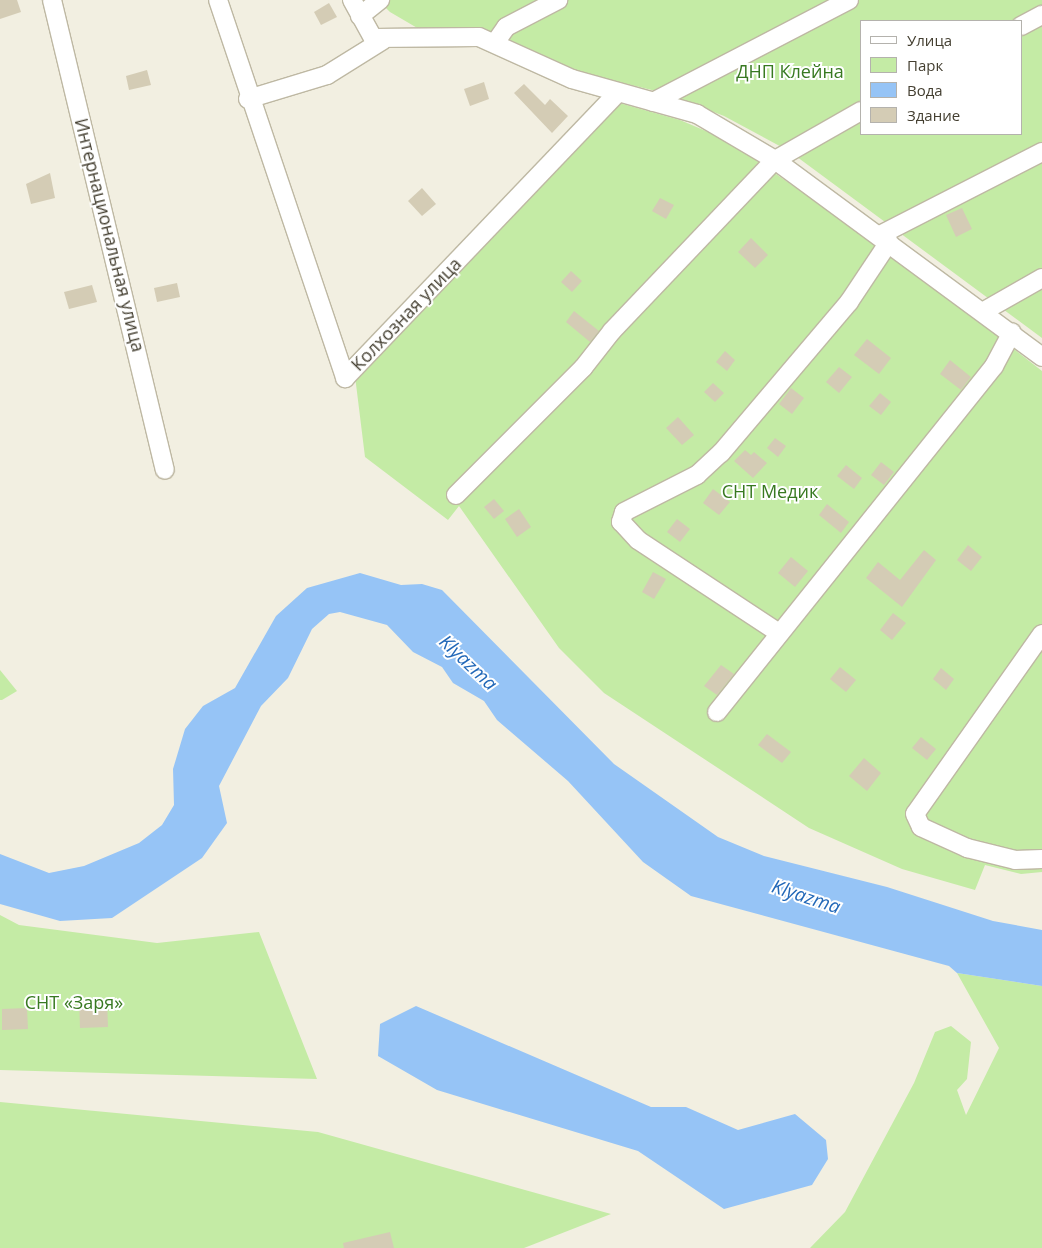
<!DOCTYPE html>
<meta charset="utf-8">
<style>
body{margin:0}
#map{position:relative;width:1042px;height:1248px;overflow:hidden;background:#f2efe1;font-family:"Open Sans",sans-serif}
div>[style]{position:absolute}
.green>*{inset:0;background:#c4eba5}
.water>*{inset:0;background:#96c4f6}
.building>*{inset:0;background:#d4ccb5}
.roads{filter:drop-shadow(1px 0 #beb8a3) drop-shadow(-1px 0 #beb8a3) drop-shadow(0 1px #beb8a3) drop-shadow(0 -1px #beb8a3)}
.minor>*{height:18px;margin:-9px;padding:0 9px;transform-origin:9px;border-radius:9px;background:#fff}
span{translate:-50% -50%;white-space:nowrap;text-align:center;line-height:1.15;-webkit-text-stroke:4px #fff;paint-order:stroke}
.park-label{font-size:18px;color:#387921}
.street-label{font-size:18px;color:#443f31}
.water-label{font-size:19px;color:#2268b8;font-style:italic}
.legend{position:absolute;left:860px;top:20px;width:162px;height:115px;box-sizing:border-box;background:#fff;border:1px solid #b4b2ad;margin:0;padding:6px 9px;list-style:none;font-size:15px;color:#443f31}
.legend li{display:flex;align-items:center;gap:10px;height:25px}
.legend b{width:25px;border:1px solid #b4b2ad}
</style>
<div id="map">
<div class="green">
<div style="clip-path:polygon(evenodd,378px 0,1042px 0,1042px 338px,789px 151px,724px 116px,664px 93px,582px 73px,482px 29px,419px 29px,390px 12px,378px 0,861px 21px,1021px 21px,1021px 134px,861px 134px,861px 21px)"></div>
<div style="clip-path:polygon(616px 102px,680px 120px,727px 140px,894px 256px,1042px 371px,1042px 872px,1021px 874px,985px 865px,975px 890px,902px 869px,809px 828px,604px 693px,559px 648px,459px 506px,448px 520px,365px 457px,355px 376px)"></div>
<div style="clip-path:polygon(0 670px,17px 691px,2px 700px,0 700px)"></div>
<div style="clip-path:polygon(0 915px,19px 925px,157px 943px,259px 932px,317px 1079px,0 1070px)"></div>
<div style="clip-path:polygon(957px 973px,1042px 986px,1042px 1248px,810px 1248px,845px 1212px,914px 1083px,935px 1032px,951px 1026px,971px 1042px,967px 1079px,957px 1090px,966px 1115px,999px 1048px)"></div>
<div style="clip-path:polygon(0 1102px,318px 1132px,611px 1214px,524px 1248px,0 1248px)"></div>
</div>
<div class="water">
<div style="clip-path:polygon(360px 573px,401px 585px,422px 584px,442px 590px,614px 764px,718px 837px,764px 856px,887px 887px,993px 921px,1042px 930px,1042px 986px,957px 973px,949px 966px,691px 896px,643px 862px,568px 781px,497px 720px,484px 701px,453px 683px,442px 667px,413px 652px,387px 625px,340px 612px,329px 614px,312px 629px,288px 678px,261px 706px,219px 786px,227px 823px,202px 858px,112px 918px,60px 921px,0 904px,0 854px,49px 873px,84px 866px,139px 843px,162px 825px,174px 805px,173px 769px,185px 729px,203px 706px,235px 688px,276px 616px,307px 588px)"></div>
<div style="clip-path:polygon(416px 1006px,651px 1107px,686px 1107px,738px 1130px,795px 1114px,826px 1140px,828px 1159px,812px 1185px,724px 1209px,638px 1151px,437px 1090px,378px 1056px,380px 1024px)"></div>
</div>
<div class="building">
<div style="clip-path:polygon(0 0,17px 0,21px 12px,0 19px)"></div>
<div style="clip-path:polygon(329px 3px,337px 17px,321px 25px,314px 12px)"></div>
<div style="clip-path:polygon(147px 70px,151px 85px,129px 90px,126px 76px)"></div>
<div style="clip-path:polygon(484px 82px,489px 99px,470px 106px,464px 89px)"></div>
<div style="clip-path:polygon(524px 84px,545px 105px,550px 99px,568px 116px,552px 133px,514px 93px)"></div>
<div style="clip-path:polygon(50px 173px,55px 198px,31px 204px,26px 184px)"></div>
<div style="clip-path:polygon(422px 188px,436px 204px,422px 216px,408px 201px)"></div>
<div style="clip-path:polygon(660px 198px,674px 205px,666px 219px,652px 211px)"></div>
<div style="clip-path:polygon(962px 208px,972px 229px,956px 237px,946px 215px)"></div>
<div style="clip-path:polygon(751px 238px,768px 255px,755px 268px,738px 252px)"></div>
<div style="clip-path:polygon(571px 271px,582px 281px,572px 292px,561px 282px)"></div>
<div style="clip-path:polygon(177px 283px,180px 297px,157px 302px,154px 288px)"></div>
<div style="clip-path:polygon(92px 285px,97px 302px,69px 309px,64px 292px)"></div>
<div style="clip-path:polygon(574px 311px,599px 331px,590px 342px,566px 322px)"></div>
<div style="clip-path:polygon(867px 339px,891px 358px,879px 374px,854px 355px)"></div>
<div style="clip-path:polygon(725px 351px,735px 360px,727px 371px,716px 362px)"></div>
<div style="clip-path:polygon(950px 360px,971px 377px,961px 390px,940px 374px)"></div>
<div style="clip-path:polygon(839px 367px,852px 377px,839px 393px,826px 382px)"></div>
<div style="clip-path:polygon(713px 383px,724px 393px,715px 402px,704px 392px)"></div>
<div style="clip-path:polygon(791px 388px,804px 398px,792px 414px,779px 404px)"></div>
<div style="clip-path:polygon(880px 393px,891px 402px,881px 415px,869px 406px)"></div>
<div style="clip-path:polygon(678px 417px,694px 435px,682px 445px,666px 428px)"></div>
<div style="clip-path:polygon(775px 438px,786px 446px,778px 457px,767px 448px)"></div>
<div style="clip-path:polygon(745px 450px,751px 455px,754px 452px,767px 463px,753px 478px,734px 461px)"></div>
<div style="clip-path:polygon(881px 462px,894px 472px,884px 485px,871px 475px)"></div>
<div style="clip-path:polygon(846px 465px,862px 478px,854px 489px,837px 476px)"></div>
<div style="clip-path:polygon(713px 489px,730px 502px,719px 515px,703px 503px)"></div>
<div style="clip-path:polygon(494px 499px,504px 511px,494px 519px,484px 507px)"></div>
<div style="clip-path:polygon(827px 504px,849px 522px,841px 533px,819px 515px)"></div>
<div style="clip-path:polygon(519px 509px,531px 527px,517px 537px,505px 519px)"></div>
<div style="clip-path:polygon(677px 519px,690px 529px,680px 542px,667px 532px)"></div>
<div style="clip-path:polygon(968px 545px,982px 557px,971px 571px,957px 560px)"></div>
<div style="clip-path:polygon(924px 550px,936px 560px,902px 607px,866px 578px,878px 562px,900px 580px)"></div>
<div style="clip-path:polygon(791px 557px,808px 571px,795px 587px,778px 573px)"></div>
<div style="clip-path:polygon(653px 572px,666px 579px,654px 599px,642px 592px)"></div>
<div style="clip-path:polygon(893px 613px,906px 623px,892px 640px,880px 630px)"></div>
<div style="clip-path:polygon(721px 665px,734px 674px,717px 695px,704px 686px)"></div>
<div style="clip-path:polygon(840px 667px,856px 680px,846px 692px,830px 679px)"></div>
<div style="clip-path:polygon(941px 668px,954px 679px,946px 690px,933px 679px)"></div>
<div style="clip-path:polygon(767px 734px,791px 752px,782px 763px,758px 745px)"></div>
<div style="clip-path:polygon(921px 737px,936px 749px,927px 760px,912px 748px)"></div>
<div style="clip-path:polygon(864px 758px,881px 773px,867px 791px,849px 776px)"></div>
<div style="clip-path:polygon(79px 999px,107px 999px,108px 1027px,80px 1028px)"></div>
<div style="clip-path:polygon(27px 1008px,28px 1029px,2px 1030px,2px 1009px)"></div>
<div style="clip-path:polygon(390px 1232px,394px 1248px,344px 1248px,343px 1243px)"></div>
</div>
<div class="roads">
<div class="minor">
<div style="left:52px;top:0;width:483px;rotate:76.5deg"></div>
<div style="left:218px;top:0;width:399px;rotate:71.4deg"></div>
<div style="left:345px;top:378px;width:395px;rotate:-46.3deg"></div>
<div style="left:352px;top:0;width:43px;rotate:61.1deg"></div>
<div style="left:373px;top:38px;width:106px;rotate:-0.5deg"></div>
<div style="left:479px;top:37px;width:102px;rotate:24.3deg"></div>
<div style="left:572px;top:79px;width:130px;rotate:15.6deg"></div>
<div style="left:697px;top:114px;width:91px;rotate:30.5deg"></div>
<div style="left:775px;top:160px;width:332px;rotate:36.4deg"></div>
<div style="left:360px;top:16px;width:26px;rotate:-39deg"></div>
<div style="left:1021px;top:26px;width:24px;rotate:-28deg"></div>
<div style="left:495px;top:43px;width:19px;rotate:-55deg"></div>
<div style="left:506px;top:27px;width:59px;rotate:-27.4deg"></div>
<div style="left:248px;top:99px;width:83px;rotate:-16.9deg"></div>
<div style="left:327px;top:75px;width:66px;rotate:-32deg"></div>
<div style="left:653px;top:102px;width:221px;rotate:-27.5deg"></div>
<div style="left:880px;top:235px;width:182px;rotate:-27.1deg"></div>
<div style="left:984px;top:311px;width:67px;rotate:-29.6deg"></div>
<div style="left:456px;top:495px;width:180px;rotate:-45deg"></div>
<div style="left:583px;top:368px;width:47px;rotate:-51.9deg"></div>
<div style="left:612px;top:331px;width:236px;rotate:-46.4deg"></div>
<div style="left:775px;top:160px;width:99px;rotate:-29.7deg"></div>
<div style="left:779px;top:633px;width:169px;rotate:-146.6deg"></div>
<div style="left:638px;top:540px;width:25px;rotate:-133deg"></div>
<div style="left:621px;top:522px;width:10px;rotate:-73deg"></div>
<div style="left:624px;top:512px;width:82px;rotate:-26.9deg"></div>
<div style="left:697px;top:475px;width:33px;rotate:-43deg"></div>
<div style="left:721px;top:453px;width:198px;rotate:-49.7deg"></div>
<div style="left:849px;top:302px;width:72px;rotate:-56.3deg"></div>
<div style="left:1042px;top:634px;width:220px;rotate:125.2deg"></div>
<div style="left:915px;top:814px;width:14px;rotate:65deg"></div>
<div style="left:921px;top:827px;width:51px;rotate:24.5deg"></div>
<div style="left:967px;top:848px;width:49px;rotate:14deg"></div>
<div style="left:1015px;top:860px;width:27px;rotate:-2deg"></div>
<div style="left:717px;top:712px;width:443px;rotate:-51.3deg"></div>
<div style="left:994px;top:366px;width:38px;rotate:-62deg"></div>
</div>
</div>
<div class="park-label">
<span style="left:790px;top:71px">ДНП Клейна</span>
<span style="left:770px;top:491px">СНТ Медик</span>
<span style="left:74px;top:1002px">СНТ «Заря»</span>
</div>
<div class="street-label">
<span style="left:110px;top:235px;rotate:76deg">Интернациональная улица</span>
<span style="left:406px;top:314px;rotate:-46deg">Колхозная улица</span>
</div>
<div class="water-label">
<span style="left:468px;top:663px;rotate:43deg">Klyazma</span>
<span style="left:806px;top:897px;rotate:18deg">Klyazma</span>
</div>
<ul class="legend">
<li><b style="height:6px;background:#fff"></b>Улица</li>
<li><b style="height:14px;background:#c4eba5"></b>Парк</li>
<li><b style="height:14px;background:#96c4f6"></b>Вода</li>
<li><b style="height:14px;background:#d4ccb5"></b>Здание</li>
</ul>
</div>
